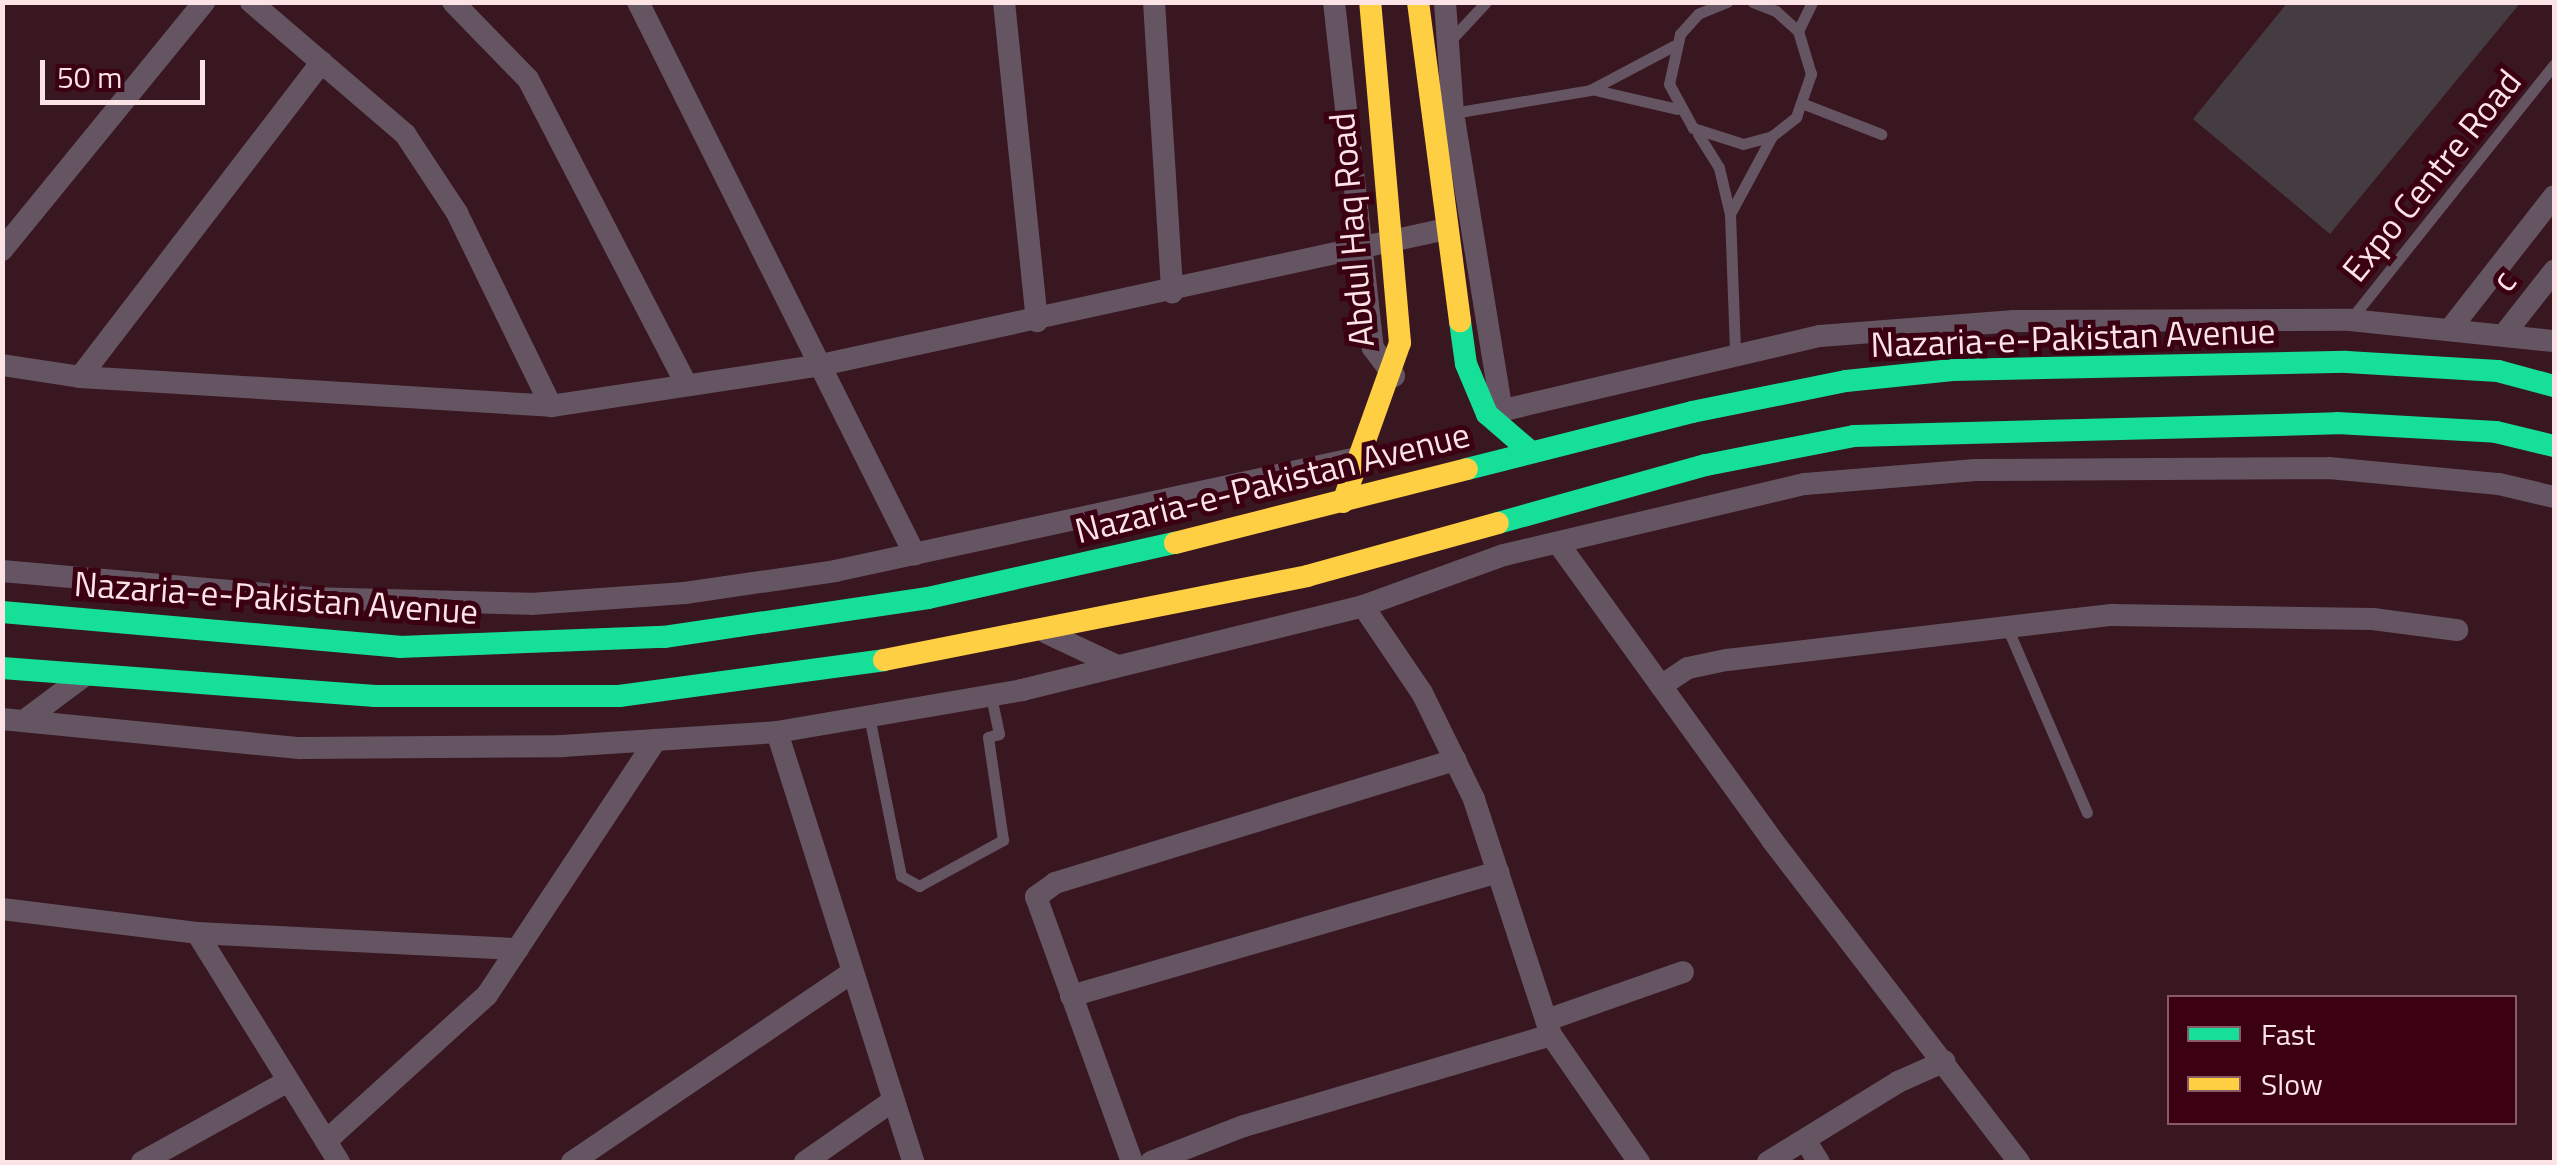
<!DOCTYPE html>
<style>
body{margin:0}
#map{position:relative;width:2557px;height:1165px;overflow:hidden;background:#391720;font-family:"Titillium Web",sans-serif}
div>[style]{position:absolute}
.building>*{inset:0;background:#443c40}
.lane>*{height:11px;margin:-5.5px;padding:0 5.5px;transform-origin:5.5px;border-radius:5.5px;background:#655563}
.street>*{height:22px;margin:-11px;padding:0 11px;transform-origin:11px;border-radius:11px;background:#655563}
.fast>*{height:22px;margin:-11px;padding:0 11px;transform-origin:11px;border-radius:11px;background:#16e098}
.slow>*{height:22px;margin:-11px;padding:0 11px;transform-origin:11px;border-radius:11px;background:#ffcf43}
span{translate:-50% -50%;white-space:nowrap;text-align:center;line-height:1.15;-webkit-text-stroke:10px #3b0011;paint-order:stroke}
.street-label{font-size:35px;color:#fce3e6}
.frame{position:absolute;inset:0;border:5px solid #fce3e6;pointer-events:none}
.legend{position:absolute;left:2167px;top:995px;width:350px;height:130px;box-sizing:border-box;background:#3b0011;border:2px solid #885b66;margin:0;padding:12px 18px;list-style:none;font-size:30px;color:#fce3e6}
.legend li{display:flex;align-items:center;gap:20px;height:50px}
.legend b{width:50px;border:2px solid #885b66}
.scale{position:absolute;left:40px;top:60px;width:165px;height:45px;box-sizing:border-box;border:5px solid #fce3e6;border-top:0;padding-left:12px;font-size:30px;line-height:35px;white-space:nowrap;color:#fce3e6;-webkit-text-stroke:8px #3b0011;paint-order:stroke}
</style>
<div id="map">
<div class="building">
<div style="clip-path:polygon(2288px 2px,2521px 2px,2330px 234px,2193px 119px)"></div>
</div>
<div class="lane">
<div style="left:1727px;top:2px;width:31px;rotate:158deg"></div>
<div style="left:1698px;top:14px;width:27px;rotate:132deg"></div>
<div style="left:1680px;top:34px;width:51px;rotate:102.4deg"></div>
<div style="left:1669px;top:84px;width:50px;rotate:61.4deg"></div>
<div style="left:1693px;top:128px;width:52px;rotate:17.7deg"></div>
<div style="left:1743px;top:144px;width:30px;rotate:-15deg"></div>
<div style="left:1772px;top:136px;width:31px;rotate:-38deg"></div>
<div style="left:1796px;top:117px;width:46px;rotate:-70.8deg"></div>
<div style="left:1811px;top:74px;width:45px;rotate:-106.8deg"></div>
<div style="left:1798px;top:31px;width:30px;rotate:-138deg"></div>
<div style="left:1776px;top:11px;width:25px;rotate:-159deg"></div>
<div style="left:1798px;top:31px;width:32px;rotate:-64deg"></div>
<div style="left:1448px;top:43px;width:56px;rotate:-47.2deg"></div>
<div style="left:1595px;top:90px;width:84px;rotate:13deg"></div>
<div style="left:1804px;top:104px;width:83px;rotate:21.3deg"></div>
<div style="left:1453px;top:113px;width:139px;rotate:-9.5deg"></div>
<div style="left:1590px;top:90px;width:94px;rotate:-27.9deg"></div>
<div style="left:1698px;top:134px;width:40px;rotate:58deg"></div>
<div style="left:1719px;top:168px;width:47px;rotate:76.6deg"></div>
<div style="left:1730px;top:214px;width:138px;rotate:87.9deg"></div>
<div style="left:1730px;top:214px;width:89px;rotate:-61.7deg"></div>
<div style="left:2350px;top:320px;width:327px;rotate:-51.4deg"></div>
<div style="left:2007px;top:627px;width:202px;rotate:66.7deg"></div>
<div style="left:869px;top:716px;width:163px;rotate:78.7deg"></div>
<div style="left:901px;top:876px;width:21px;rotate:29deg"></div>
<div style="left:919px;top:886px;width:96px;rotate:-28.7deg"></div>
<div style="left:1003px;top:840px;width:104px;rotate:-98.3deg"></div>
<div style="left:988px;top:737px;width:11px;rotate:-15deg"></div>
<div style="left:999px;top:734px;width:40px;rotate:-102deg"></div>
</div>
<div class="street">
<div style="left:251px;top:2px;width:203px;rotate:40.6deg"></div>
<div style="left:405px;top:134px;width:95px;rotate:56.6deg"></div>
<div style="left:457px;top:213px;width:215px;rotate:64deg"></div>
<div style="left:453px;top:2px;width:107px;rotate:45.8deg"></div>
<div style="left:528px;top:79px;width:343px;rotate:62.6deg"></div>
<div style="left:638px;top:2px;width:618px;rotate:63.39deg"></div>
<div style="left:1004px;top:2px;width:321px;rotate:84.1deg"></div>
<div style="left:1154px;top:2px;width:291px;rotate:86.4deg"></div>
<div style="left:1334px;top:2px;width:348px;rotate:83.6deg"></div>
<div style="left:1373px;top:348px;width:35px;rotate:53deg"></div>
<div style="left:1445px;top:2px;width:111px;rotate:85.9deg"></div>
<div style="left:1453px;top:113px;width:297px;rotate:80.7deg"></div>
<div style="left:2px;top:250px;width:320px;rotate:-50.8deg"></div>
<div style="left:2451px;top:328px;width:167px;rotate:-52deg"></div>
<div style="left:2506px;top:332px;width:78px;rotate:-51.8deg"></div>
<div style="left:2px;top:365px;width:79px;rotate:8.7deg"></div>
<div style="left:80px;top:377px;width:472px;rotate:3.5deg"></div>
<div style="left:551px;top:406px;width:273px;rotate:-8.6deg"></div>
<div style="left:821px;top:365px;width:640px;rotate:-12.28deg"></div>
<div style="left:80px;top:377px;width:397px;rotate:-52.5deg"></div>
<div style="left:1487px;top:414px;width:342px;rotate:-13.2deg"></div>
<div style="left:1820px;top:336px;width:195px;rotate:-4.4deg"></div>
<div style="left:2014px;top:321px;width:336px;rotate:-0.2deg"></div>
<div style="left:2350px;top:320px;width:205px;rotate:5.9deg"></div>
<div style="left:1558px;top:543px;width:366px;rotate:54.2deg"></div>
<div style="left:1772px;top:840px;width:406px;rotate:52.5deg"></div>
<div style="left:2px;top:571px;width:308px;rotate:5deg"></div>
<div style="left:309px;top:598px;width:222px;rotate:1.5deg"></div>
<div style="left:531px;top:604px;width:154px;rotate:-4.1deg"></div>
<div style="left:685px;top:593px;width:152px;rotate:-8.3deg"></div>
<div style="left:835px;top:571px;width:539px;rotate:-12.21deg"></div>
<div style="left:1047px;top:633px;width:77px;rotate:25.2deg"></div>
<div style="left:1661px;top:686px;width:32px;rotate:-34deg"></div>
<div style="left:1688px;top:668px;width:40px;rotate:-12deg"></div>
<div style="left:1727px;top:660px;width:387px;rotate:-6.7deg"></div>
<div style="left:2111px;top:615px;width:262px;rotate:0.9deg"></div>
<div style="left:2373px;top:619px;width:85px;rotate:7.5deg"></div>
<div style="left:2px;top:719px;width:299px;rotate:5.6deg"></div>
<div style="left:300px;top:748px;width:262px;rotate:-0.4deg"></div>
<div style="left:562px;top:746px;width:215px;rotate:-3.7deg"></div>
<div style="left:777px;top:732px;width:249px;rotate:-9.7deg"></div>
<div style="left:1022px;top:690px;width:351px;rotate:-13.8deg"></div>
<div style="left:1363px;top:606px;width:150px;rotate:-19.9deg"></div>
<div style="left:1504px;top:555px;width:309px;rotate:-13.3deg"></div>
<div style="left:1805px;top:484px;width:171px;rotate:-4.7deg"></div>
<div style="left:1975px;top:470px;width:354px;rotate:-0.3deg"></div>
<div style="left:2329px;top:468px;width:171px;rotate:5.4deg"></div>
<div style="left:2499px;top:484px;width:57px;rotate:13.3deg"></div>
<div style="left:25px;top:720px;width:74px;rotate:-36.7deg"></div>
<div style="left:777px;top:732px;width:451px;rotate:72.4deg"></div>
<div style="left:2px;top:909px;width:196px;rotate:7deg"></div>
<div style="left:197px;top:933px;width:321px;rotate:2.9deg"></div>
<div style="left:197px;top:933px;width:245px;rotate:58.2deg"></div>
<div style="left:1071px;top:996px;width:445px;rotate:-16.2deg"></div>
<div style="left:1547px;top:1020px;width:144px;rotate:-19.4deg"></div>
<div style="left:1551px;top:1035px;width:155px;rotate:55.3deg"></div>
<div style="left:1805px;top:1140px;width:26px;rotate:58deg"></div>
<div style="left:142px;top:1162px;width:167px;rotate:-29deg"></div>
<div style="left:339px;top:1162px;width:25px;rotate:-122deg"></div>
<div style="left:326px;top:1141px;width:217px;rotate:-42.2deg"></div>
<div style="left:487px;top:995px;width:306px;rotate:-56.5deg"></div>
<div style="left:572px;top:1162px;width:336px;rotate:-34.1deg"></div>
<div style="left:805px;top:1162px;width:108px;rotate:-34.9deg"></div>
<div style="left:1132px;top:1162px;width:282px;rotate:-109.9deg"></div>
<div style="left:1036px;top:897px;width:24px;rotate:-36deg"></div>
<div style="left:1055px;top:883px;width:419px;rotate:-17.1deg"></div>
<div style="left:1151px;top:1162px;width:100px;rotate:-21.2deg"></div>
<div style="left:1244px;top:1126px;width:320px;rotate:-16.5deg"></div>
<div style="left:1551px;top:1035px;width:248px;rotate:-108.1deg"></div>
<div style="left:1474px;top:799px;width:118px;rotate:-116.1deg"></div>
<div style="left:1422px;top:693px;width:105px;rotate:-124.1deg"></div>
<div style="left:1768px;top:1162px;width:153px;rotate:-31.6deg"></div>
<div style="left:1898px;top:1082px;width:51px;rotate:-24.1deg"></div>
</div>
<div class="fast">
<div style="left:1460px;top:321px;width:43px;rotate:82.1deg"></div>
<div style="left:1466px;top:364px;width:54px;rotate:67.2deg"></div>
<div style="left:1487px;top:414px;width:58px;rotate:40.8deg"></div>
<div style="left:1467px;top:469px;width:232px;rotate:-14.2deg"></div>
<div style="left:1692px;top:412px;width:157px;rotate:-11.4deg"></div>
<div style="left:1846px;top:381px;width:107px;rotate:-5.9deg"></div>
<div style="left:1952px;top:370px;width:395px;rotate:-1.2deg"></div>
<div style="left:2347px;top:362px;width:151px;rotate:3.4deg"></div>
<div style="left:2498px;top:371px;width:58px;rotate:15deg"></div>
<div style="left:1498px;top:523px;width:216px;rotate:-15.6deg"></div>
<div style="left:1706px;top:465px;width:151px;rotate:-11.1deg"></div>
<div style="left:1854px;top:436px;width:483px;rotate:-1.5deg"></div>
<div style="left:2337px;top:423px;width:159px;rotate:3.2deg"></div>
<div style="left:2496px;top:432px;width:60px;rotate:13.6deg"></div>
<div style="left:2px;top:612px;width:399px;rotate:5deg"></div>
<div style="left:399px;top:647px;width:265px;rotate:-2.2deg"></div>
<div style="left:664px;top:637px;width:267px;rotate:-8.4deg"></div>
<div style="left:928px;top:598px;width:253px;rotate:-12.6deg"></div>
<div style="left:2px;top:668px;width:374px;rotate:4.3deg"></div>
<div style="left:375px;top:696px;width:244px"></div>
<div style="left:619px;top:696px;width:267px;rotate:-7.7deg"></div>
</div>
<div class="slow">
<div style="left:1418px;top:2px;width:322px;rotate:82.5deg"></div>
<div style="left:1343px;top:502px;width:169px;rotate:-70.3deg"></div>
<div style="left:1400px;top:343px;width:342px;rotate:-95deg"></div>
<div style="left:1175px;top:543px;width:301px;rotate:-14.2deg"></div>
<div style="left:884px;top:660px;width:431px;rotate:-11.2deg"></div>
<div style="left:1307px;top:576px;width:198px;rotate:-15.5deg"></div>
</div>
<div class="street-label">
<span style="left:2431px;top:175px;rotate:-51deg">Expo Centre Road</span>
<span style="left:1351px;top:230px;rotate:-95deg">Abdul Haq Road</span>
<span style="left:2503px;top:280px;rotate:-52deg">c</span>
<span style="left:2073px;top:337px;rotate:-2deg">Nazaria-e-Pakistan Avenue</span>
<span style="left:1272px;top:482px;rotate:-14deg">Nazaria-e-Pakistan Avenue</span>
<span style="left:276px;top:597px;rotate:4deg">Nazaria-e-Pakistan Avenue</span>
</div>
<div class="frame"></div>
<ul class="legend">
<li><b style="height:12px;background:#16e098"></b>Fast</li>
<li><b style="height:12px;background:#ffcf43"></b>Slow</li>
</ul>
<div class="scale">50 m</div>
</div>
